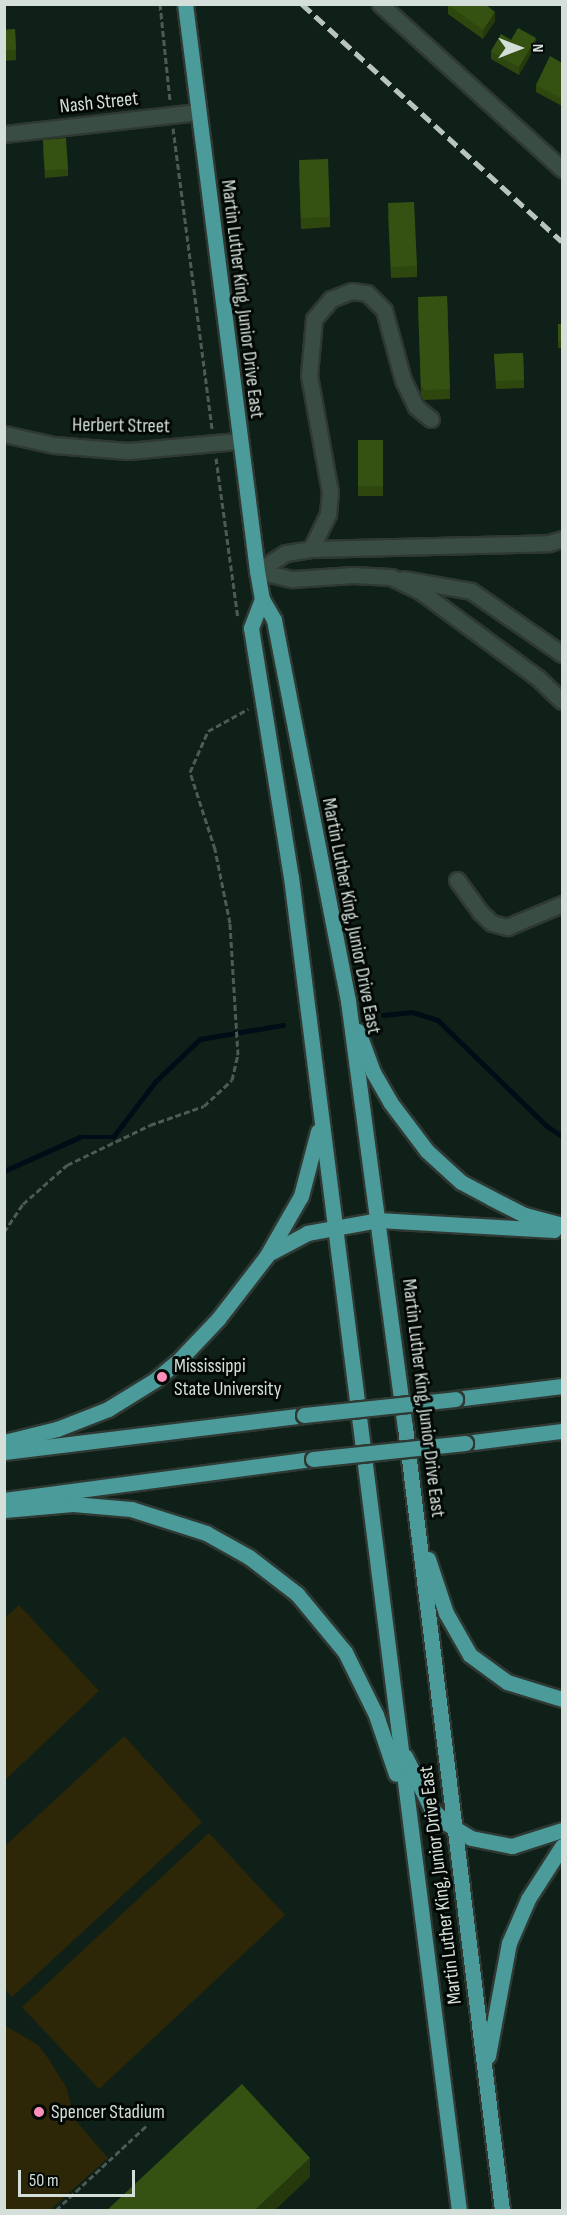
<!DOCTYPE html>
<style>
body{margin:0}
#map{position:relative;width:567px;height:2215px;overflow:hidden;background:#0f2018;font-family:"Sofia Sans Condensed",sans-serif}
div>[style]{position:absolute}
.green>*{inset:0;background:#2e2707}
.stream>*{height:4.5px;margin:-2.25px;padding:0 2.25px;transform-origin:2.25px;border-radius:2.25px;background:#000c16}
.path>*{height:3px;margin-top:-1.5px;transform-origin:0;background:repeating-linear-gradient(90deg,#4c5b54 0 6px,transparent 0 9px)}
.roads{filter:drop-shadow(2px 0 #2f3833) drop-shadow(-2px 0 #2f3833) drop-shadow(0 2px #2f3833) drop-shadow(0 -2px #2f3833)}
.minor>*{height:15px;margin:-7.5px;padding:0 7.5px;transform-origin:7.5px;border-radius:7.5px;background:#3a4d44}
.major>*{height:15px;margin:-7.5px;padding:0 7.5px;transform-origin:7.5px;border-radius:7.5px;background:#4a9b99}
.rail>*{height:4.5px;margin-top:-2.25px;transform-origin:0;background:repeating-linear-gradient(90deg,#b9c4bf 0 12px,transparent 0 18px)}
.bridges{filter:drop-shadow(2px 0 #2f3833) drop-shadow(-2px 0 #2f3833) drop-shadow(0 2px #2f3833) drop-shadow(0 -2px #2f3833)}
.major-bridge>*{height:15px;margin:-7.5px;padding:0 7.5px;transform-origin:7.5px;border-radius:7.5px;background:#4a9b99}
.wall>*{inset:0;background:#2e470f}
.shaded-wall>*{inset:0;background:#26390d}
.building>*{inset:0;background:#365212}
.dots>*{width:16px;height:16px;translate:-50% -50%;box-sizing:border-box;border:3px solid #030805;border-radius:50%}
span{translate:-50% -50%;white-space:nowrap;text-align:center;line-height:1.15;-webkit-text-stroke:6px #030805;paint-order:stroke}
.street-label{font-size:20px;color:#d4dfda}
.poi-label{font-size:20px;color:#d4dfda}
.left{translate:0 -50%;text-align:left}
.frame{position:absolute;inset:0;border:6px solid #d4dfda;pointer-events:none}
.north{position:absolute;left:489px;top:18px;width:60px;height:60px;-webkit-text-stroke:4px #030805;paint-order:stroke;rotate:90deg;font-size:16px;font-weight:700;line-height:24px;text-align:center;color:#d4dfda}
.north::after{content:'';display:block;margin:auto;width:21px;height:27px;background:#d4dfda;clip-path:polygon(50% 0,100% 100%,50% 72%,0 100%)}
.scale{position:absolute;left:18px;top:2170px;width:117px;height:27px;box-sizing:border-box;border:3px solid #d4dfda;border-top:0;padding-left:8px;font-size:18px;line-height:21px;white-space:nowrap;color:#d4dfda;-webkit-text-stroke:4px #030805;paint-order:stroke}
</style>
<div id="map">
<div class="green">
<div style="clip-path:polygon(19px 1605px,99px 1691px,5px 1780px,5px 1618px)"></div>
<div style="clip-path:polygon(124px 1736px,202px 1822px,12px 1997px,5px 1989px,5px 1846px)"></div>
<div style="clip-path:polygon(209px 1833px,285px 1915px,99px 2089px,22px 2007px)"></div>
<div style="clip-path:polygon(4px 2025px,38px 2045px,48px 2058px,66px 2087px,76px 2121px,108px 2158px,50px 2210px,5px 2210px)"></div>
</div>
<div class="stream">
<div style="left:383px;top:1015px;width:29px;rotate:-6deg"></div>
<div style="left:412px;top:1012px;width:27px;rotate:17deg"></div>
<div style="left:438px;top:1020px;width:152px;rotate:44.2deg"></div>
<div style="left:547px;top:1126px;width:18px;rotate:34deg"></div>
<div style="left:4px;top:1171px;width:83px;rotate:-24.1deg"></div>
<div style="left:80px;top:1137px;width:33px"></div>
<div style="left:113px;top:1137px;width:69px;rotate:-52.6deg"></div>
<div style="left:155px;top:1082px;width:62px;rotate:-43.7deg"></div>
<div style="left:200px;top:1039px;width:84px;rotate:-9.6deg"></div>
</div>
<div class="path">
<div style="left:160px;top:4px;width:97px;rotate:84.1deg"></div>
<div style="left:173px;top:128px;width:303px;rotate:82.6deg"></div>
<div style="left:216px;top:458px;width:162px;rotate:82.2deg"></div>
<div style="left:4px;top:1232px;width:34px;rotate:-56deg"></div>
<div style="left:23px;top:1204px;width:59px;rotate:-41.6deg"></div>
<div style="left:67px;top:1165px;width:92px;rotate:-25.7deg"></div>
<div style="left:150px;top:1125px;width:57px;rotate:-19.4deg"></div>
<div style="left:204px;top:1106px;width:38px;rotate:-43deg"></div>
<div style="left:232px;top:1080px;width:26px;rotate:-77deg"></div>
<div style="left:238px;top:1055px;width:132px;rotate:-93.5deg"></div>
<div style="left:230px;top:923px;width:76px;rotate:-101.5deg"></div>
<div style="left:215px;top:849px;width:81px;rotate:-108deg"></div>
<div style="left:190px;top:772px;width:45px;rotate:-66.3deg"></div>
<div style="left:208px;top:731px;width:46px;rotate:-28.8deg"></div>
<div style="left:56px;top:2210px;width:125px;rotate:-43deg"></div>
</div>
<div class="roads">
<div class="minor">
<div style="left:380px;top:4px;width:246px;rotate:42.2deg"></div>
<div style="left:4px;top:134px;width:194px;rotate:-6.5deg"></div>
<div style="left:4px;top:434px;width:51px;rotate:12.4deg"></div>
<div style="left:54px;top:445px;width:74px;rotate:4.6deg"></div>
<div style="left:128px;top:451px;width:110px;rotate:-5.2deg"></div>
<div style="left:311px;top:549px;width:39px;rotate:-64deg"></div>
<div style="left:328px;top:514px;width:22px;rotate:-85deg"></div>
<div style="left:330px;top:492px;width:119px;rotate:-100.2deg"></div>
<div style="left:309px;top:375px;width:56px;rotate:-84.9deg"></div>
<div style="left:314px;top:319px;width:26px;rotate:-50deg"></div>
<div style="left:331px;top:299px;width:22px;rotate:-21deg"></div>
<div style="left:352px;top:291px;width:15px;rotate:8deg"></div>
<div style="left:367px;top:293px;width:24px;rotate:45deg"></div>
<div style="left:384px;top:310px;width:73px;rotate:74.8deg"></div>
<div style="left:403px;top:380px;width:30px;rotate:64deg"></div>
<div style="left:416px;top:407px;width:19px;rotate:39deg"></div>
<div style="left:257px;top:571px;width:37px;rotate:13deg"></div>
<div style="left:293px;top:579px;width:60px;rotate:-3.8deg"></div>
<div style="left:353px;top:575px;width:38px;rotate:3deg"></div>
<div style="left:391px;top:577px;width:32px;rotate:26deg"></div>
<div style="left:420px;top:591px;width:147px;rotate:36.4deg"></div>
<div style="left:538px;top:678px;width:33px;rotate:44deg"></div>
<div style="left:257px;top:571px;width:34px;rotate:-32deg"></div>
<div style="left:286px;top:553px;width:25px;rotate:-9deg"></div>
<div style="left:311px;top:549px;width:238px;rotate:-1.4deg"></div>
<div style="left:549px;top:543px;width:14px;rotate:-17deg"></div>
<div style="left:403px;top:579px;width:69px;rotate:10deg"></div>
<div style="left:471px;top:591px;width:111px;rotate:34.7deg"></div>
<div style="left:457px;top:880px;width:39px;rotate:54deg"></div>
<div style="left:480px;top:912px;width:16px;rotate:43deg"></div>
<div style="left:492px;top:923px;width:16px;rotate:15deg"></div>
<div style="left:507px;top:927px;width:60px;rotate:-22.7deg"></div>
</div>
<div class="major">
<div style="left:185px;top:4px;width:572px;rotate:82.76deg"></div>
<div style="left:257px;top:571px;width:28px;rotate:80deg"></div>
<div style="left:262px;top:599px;width:24px;rotate:60deg"></div>
<div style="left:274px;top:620px;width:388px;rotate:79deg"></div>
<div style="left:348px;top:1001px;width:430px;rotate:82.4deg"></div>
<div style="left:405px;top:1427px;width:789px;rotate:82.94deg"></div>
<div style="left:262px;top:599px;width:31px;rotate:111deg"></div>
<div style="left:251px;top:628px;width:252px;rotate:80.9deg"></div>
<div style="left:291px;top:877px;width:1344px;rotate:82.82deg"></div>
<div style="left:358px;top:1031px;width:44px;rotate:69.9deg"></div>
<div style="left:373px;top:1072px;width:34px;rotate:60deg"></div>
<div style="left:390px;top:1102px;width:61px;rotate:52.9deg"></div>
<div style="left:427px;top:1151px;width:46px;rotate:42.4deg"></div>
<div style="left:461px;top:1182px;width:34px;rotate:28deg"></div>
<div style="left:491px;top:1198px;width:38px;rotate:27deg"></div>
<div style="left:525px;top:1215px;width:38px;rotate:15deg"></div>
<div style="left:272px;top:1252px;width:40px;rotate:-28deg"></div>
<div style="left:307px;top:1233px;width:72px;rotate:-10.4deg"></div>
<div style="left:378px;top:1220px;width:176px;rotate:3.3deg"></div>
<div style="left:455px;top:1399px;width:108px;rotate:-6.9deg"></div>
<div style="left:4px;top:1442px;width:55px;rotate:-13.8deg"></div>
<div style="left:57px;top:1429px;width:55px;rotate:-21.4deg"></div>
<div style="left:108px;top:1409px;width:55px;rotate:-31.7deg"></div>
<div style="left:155px;top:1380px;width:34px;rotate:-40deg"></div>
<div style="left:181px;top:1358px;width:54px;rotate:-46.5deg"></div>
<div style="left:218px;top:1319px;width:78px;rotate:-52.3deg"></div>
<div style="left:266px;top:1257px;width:70px;rotate:-60.2deg"></div>
<div style="left:301px;top:1196px;width:67px;rotate:-75.3deg"></div>
<div style="left:465px;top:1443px;width:98px;rotate:-7.1deg"></div>
<div style="left:4px;top:1452px;width:302px;rotate:-7deg"></div>
<div style="left:4px;top:1500px;width:312px;rotate:-7.6deg"></div>
<div style="left:4px;top:1510px;width:69px;rotate:-5deg"></div>
<div style="left:73px;top:1504px;width:58px;rotate:4.9deg"></div>
<div style="left:131px;top:1509px;width:79px;rotate:17.7deg"></div>
<div style="left:206px;top:1533px;width:49px;rotate:29.2deg"></div>
<div style="left:249px;top:1557px;width:61px;rotate:37.6deg"></div>
<div style="left:297px;top:1594px;width:75px;rotate:50.4deg"></div>
<div style="left:345px;top:1652px;width:70px;rotate:63.8deg"></div>
<div style="left:376px;top:1715px;width:62px;rotate:71.3deg"></div>
<div style="left:428px;top:1559px;width:57px;rotate:71.6deg"></div>
<div style="left:446px;top:1613px;width:48px;rotate:60.3deg"></div>
<div style="left:470px;top:1655px;width:46px;rotate:36.1deg"></div>
<div style="left:507px;top:1682px;width:58px;rotate:17.2deg"></div>
<div style="left:405px;top:1756px;width:58px;rotate:63.4deg"></div>
<div style="left:431px;top:1808px;width:21px;rotate:45deg"></div>
<div style="left:446px;top:1823px;width:29px;rotate:31deg"></div>
<div style="left:471px;top:1838px;width:42px;rotate:11deg"></div>
<div style="left:512px;top:1846px;width:52px;rotate:-17.7deg"></div>
<div style="left:488px;top:2056px;width:115px;rotate:-79.5deg"></div>
<div style="left:509px;top:1943px;width:48px;rotate:-66.6deg"></div>
<div style="left:528px;top:1899px;width:63px;rotate:-57.3deg"></div>
</div>
</div>
<div class="rail">
<div style="left:302px;top:4px;width:352px;rotate:42.4deg"></div>
</div>
<div class="bridges">
<div class="major-bridge">
<div style="left:304px;top:1415px;width:152px;rotate:-6deg"></div>
<div style="left:313px;top:1459px;width:153px;rotate:-6deg"></div>
</div>
</div>
<div class="wall">
<div style="clip-path:polygon(445px 4px,485px 4px,495px 21px,483px 39px,448px 14px,448px 7px)"></div>
<div style="clip-path:polygon(15px 29px,16px 60px,4px 61px,4px 30px)"></div>
<div style="clip-path:polygon(511px 40px,536px 45px,519px 75px,491px 59px,491px 51px)"></div>
<div style="clip-path:polygon(562px 63px,562px 106px,536px 92px,536px 85px)"></div>
<div style="clip-path:polygon(43px 147px,68px 169px,68px 176px,45px 178px)"></div>
<div style="clip-path:polygon(299px 171px,330px 217px,330px 227px,301px 229px)"></div>
<div style="clip-path:polygon(388px 214px,417px 266px,417px 277px,391px 278px)"></div>
<div style="clip-path:polygon(447px 296px,450px 399px,424px 400px,421px 396px,418px 307px)"></div>
<div style="clip-path:polygon(558px 324px,562px 324px,562px 348px,558px 348px)"></div>
<div style="clip-path:polygon(523px 353px,524px 388px,496px 389px,494px 354px)"></div>
<div style="clip-path:polygon(358px 440px,383px 440px,383px 496px,358px 496px)"></div>
</div>
<div class="shaded-wall">
<div style="clip-path:polygon(495px 12px,495px 21px,483px 39px,483px 30px)"></div>
<div style="clip-path:polygon(536px 38px,536px 45px,519px 75px,519px 67px)"></div>
<div style="clip-path:polygon(310px 2158px,310px 2177px,274px 2211px,254px 2211px)"></div>
</div>
<div class="building">
<div style="clip-path:polygon(448px 4px,485px 4px,495px 12px,483px 30px,448px 5px)"></div>
<div style="clip-path:polygon(518px 28px,536px 38px,519px 67px,491px 51px,501px 34px,511px 40px)"></div>
<div style="clip-path:polygon(15px 29px,16px 50px,4px 50px,4px 30px)"></div>
<div style="clip-path:polygon(550px 56px,562px 63px,562px 99px,536px 85px)"></div>
<div style="clip-path:polygon(66px 138px,68px 169px,45px 170px,43px 140px)"></div>
<div style="clip-path:polygon(328px 159px,330px 217px,301px 218px,299px 160px)"></div>
<div style="clip-path:polygon(414px 202px,417px 266px,391px 267px,388px 203px)"></div>
<div style="clip-path:polygon(447px 296px,450px 389px,424px 390px,421px 385px,418px 297px)"></div>
<div style="clip-path:polygon(558px 324px,562px 324px,562px 341px,558px 341px)"></div>
<div style="clip-path:polygon(523px 353px,524px 380px,496px 381px,494px 354px)"></div>
<div style="clip-path:polygon(358px 440px,383px 440px,383px 486px,358px 486px)"></div>
<div style="clip-path:polygon(242px 2084px,310px 2158px,254px 2211px,106px 2211px)"></div>
</div>
<div class="dots">
<div style="left:162px;top:1377px;background:#ff8eba"></div>
<div style="left:39px;top:2112px;background:#ff8eba"></div>
</div>
<div class="street-label">
<span style="left:99px;top:103px;rotate:-6deg">Nash Street</span>
<span style="left:242px;top:299px;rotate:83deg">Martin Luther King, Junior Drive East</span>
<span style="left:121px;top:426px;rotate:1deg">Herbert Street</span>
<span style="left:351px;top:916px;rotate:79deg">Martin Luther King, Junior Drive East</span>
<span style="left:423px;top:1398px;rotate:83deg">Martin Luther King, Junior Drive East</span>
<span style="left:441px;top:1885px;rotate:-97deg">Martin Luther King, Junior Drive East</span>
</div>
<div class="poi-label">
<span class="left" style="left:174px;top:1378px">Mississippi<br>State University</span>
<span class="left" style="left:51px;top:2112px">Spencer Stadium</span>
</div>
<div class="frame"></div>
<div class="north">N</div>
<div class="scale">50 m</div>
</div>
